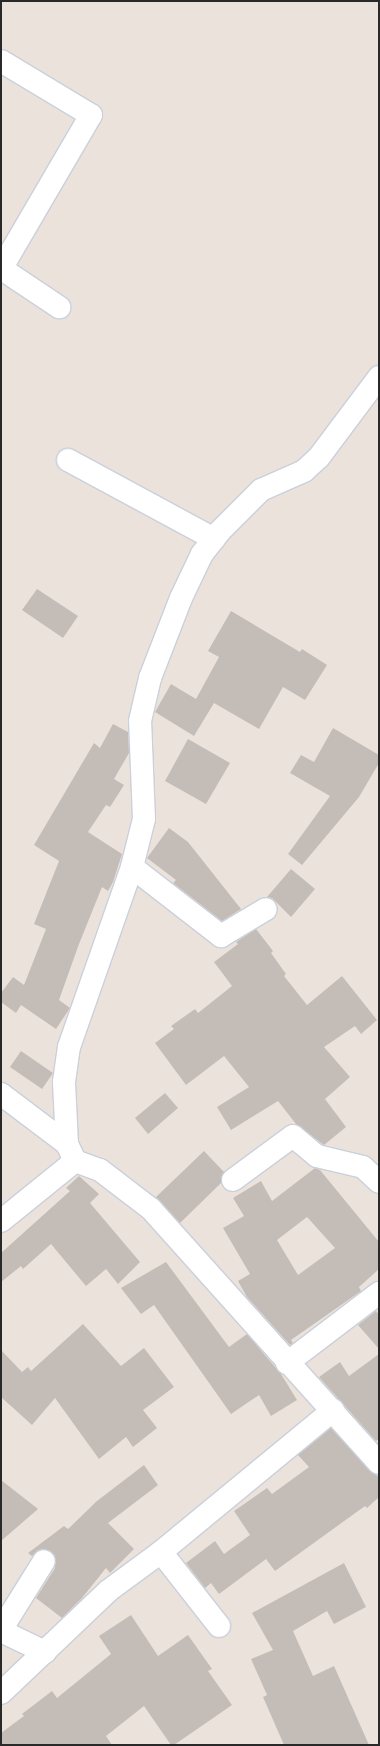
<!DOCTYPE html>
<style>
body{margin:0}
#map{position:relative;width:380px;height:1746px;overflow:hidden;background:#ebe2dc;font-family:"PT Sans",sans-serif}
div>[style]{position:absolute}
.building>*{inset:0;background:#c4bdb7}
.roads{filter:drop-shadow(1px 0 #cad0db) drop-shadow(-1px 0 #cad0db) drop-shadow(0 1px #cad0db) drop-shadow(0 -1px #cad0db)}
.minor>*{height:22px;margin:-11px;padding:0 11px;transform-origin:11px;border-radius:11px;background:#fff}
span{translate:-50% -50%;white-space:nowrap;text-align:center;line-height:1.15;-webkit-text-stroke:3px #fff;paint-order:stroke}
.frame{position:absolute;inset:0;border:2px solid #292929;pointer-events:none}
</style>
<div id="map">
<div class="building">
<div style="clip-path:polygon(37px 589px,78px 616px,63px 638px,22px 610px)"></div>
<div style="clip-path:polygon(231px 611px,300px 652px,302px 649px,327px 665px,305px 700px,283px 687px,259px 729px,214px 703px,194px 736px,155px 712px,171px 684px,196px 699px,219px 657px,208px 651px)"></div>
<div style="clip-path:polygon(113px 724px,128px 732px,129px 753px,114px 779px,124px 785px,110px 807px,106px 805px,88px 832px,122px 854px,113px 882px,108px 891px,102px 887px,79px 944px,59px 1000px,70px 1008px,56px 1029px,21px 1005px,16px 1013px,1px 1002px,1px 993px,13px 977px,24px 985px,46px 929px,34px 924px,59px 861px,34px 845px,94px 743px,100px 748px)"></div>
<div style="clip-path:polygon(333px 728px,379px 755px,379px 763px,359px 797px,302px 865px,288px 854px,330px 796px,290px 773px,301px 755px,314px 762px)"></div>
<div style="clip-path:polygon(188px 739px,230px 763px,206px 804px,165px 781px)"></div>
<div style="clip-path:polygon(169px 828px,188px 842px,241px 909px,222px 921px,173px 883px,176px 880px,147px 858px)"></div>
<div style="clip-path:polygon(291px 869px,315px 889px,291px 917px,272px 898px,267px 897px)"></div>
<div style="clip-path:polygon(256px 929px,273px 951px,271px 953px,286px 974px,284px 976px,307px 1005px,342px 976px,377px 1020px,361px 1034px,355px 1026px,324px 1047px,350px 1077px,325px 1099px,346px 1127px,324px 1145px,296px 1124px,278px 1101px,231px 1130px,217px 1107px,249px 1087px,224px 1056px,186px 1085px,155px 1043px,174px 1029px,171px 1026px,195px 1009px,198px 1013px,232px 986px,214px 962px,238px 944px,236px 942px)"></div>
<div style="clip-path:polygon(21px 1051px,53px 1073px,42px 1089px,10px 1067px)"></div>
<div style="clip-path:polygon(165px 1093px,178px 1108px,148px 1134px,135px 1118px)"></div>
<div style="clip-path:polygon(204px 1151px,224px 1172px,221px 1183px,180px 1223px,156px 1197px)"></div>
<div style="clip-path:polygon(evenodd,315px 1168px,320px 1170px,379px 1242px,379px 1269px,359px 1287px,361px 1291px,291px 1340px,293px 1343px,290px 1345px,247px 1297px,238px 1281px,250px 1274px,223px 1228px,244px 1216px,233px 1198px,261px 1181px,272px 1201px,315px 1168px,307px 1217px,335px 1248px,298px 1275px,277px 1240px,307px 1217px)"></div>
<div style="clip-path:polygon(79px 1176px,99px 1194px,90px 1203px,140px 1262px,118px 1284px,106px 1269px,86px 1286px,51px 1244px,23px 1269px,21px 1266px,1px 1282px,1px 1253px,70px 1191px,66px 1188px)"></div>
<div style="clip-path:polygon(166px 1262px,229px 1347px,247px 1334px,281px 1374px,297px 1400px,271px 1416px,259px 1395px,231px 1414px,154px 1305px,141px 1314px,121px 1288px)"></div>
<div style="clip-path:polygon(376px 1311px,379px 1315px,379px 1349px,358px 1325px)"></div>
<div style="clip-path:polygon(83px 1324px,121px 1366px,144px 1348px,174px 1387px,143px 1410px,157px 1428px,133px 1447px,126px 1437px,99px 1459px,55px 1398px,32px 1425px,1px 1397px,1px 1350px,22px 1372px,28px 1367px,31px 1371px)"></div>
<div style="clip-path:polygon(379px 1354px,379px 1439px,376px 1441px,319px 1377px,340px 1362px,349px 1376px)"></div>
<div style="clip-path:polygon(331px 1428px,370px 1471px,379px 1477px,379px 1497px,367px 1508px,365px 1506px,275px 1571px,266px 1559px,219px 1594px,211px 1583px,205px 1588px,186px 1563px,215px 1541px,224px 1554px,250px 1535px,234px 1511px,267px 1488px,272px 1494px,309px 1467px,298px 1455px)"></div>
<div style="clip-path:polygon(144px 1465px,158px 1485px,108px 1523px,134px 1549px,110px 1573px,106px 1568px,82px 1598px,62px 1618px,36px 1598px,55px 1568px,55px 1555px,45px 1549px,38px 1550px,32px 1556px,28px 1553px,64px 1526px,68px 1529px,97px 1501px)"></div>
<div style="clip-path:polygon(1px 1480px,38px 1509px,1px 1541px)"></div>
<div style="clip-path:polygon(344px 1563px,366px 1607px,334px 1624px,327px 1611px,293px 1631px,313px 1676px,334px 1666px,369px 1745px,284px 1745px,263px 1697px,267px 1695px,251px 1659px,273px 1650px,252px 1613px)"></div>
<div style="clip-path:polygon(131px 1615px,158px 1656px,188px 1635px,212px 1669px,208px 1671px,232px 1705px,174px 1745px,171px 1745px,144px 1706px,106px 1736px,112px 1745px,1px 1745px,1px 1733px,24px 1716px,22px 1714px,52px 1691px,57px 1698px,111px 1654px,99px 1636px)"></div>
</div>
<div class="roads">
<div class="minor">
<div style="left:1px;top:61px;width:105px;rotate:31deg"></div>
<div style="left:91px;top:115px;width:178px;rotate:120.3deg"></div>
<div style="left:2px;top:269px;width:69px;rotate:33.7deg"></div>
<div style="left:68px;top:460px;width:166px;rotate:28.4deg"></div>
<div style="left:132px;top:867px;width:113px;rotate:37.8deg"></div>
<div style="left:221px;top:936px;width:52px;rotate:-31deg"></div>
<div style="left:1px;top:1094px;width:83px;rotate:37.1deg"></div>
<div style="left:75px;top:1161px;width:19px;rotate:-115deg"></div>
<div style="left:67px;top:1144px;width:62px;rotate:-92.8deg"></div>
<div style="left:64px;top:1082px;width:35px;rotate:-82deg"></div>
<div style="left:69px;top:1047px;width:191px;rotate:-70.7deg"></div>
<div style="left:132px;top:867px;width:49px;rotate:-76deg"></div>
<div style="left:144px;top:819px;width:98px;rotate:-92.3deg"></div>
<div style="left:140px;top:721px;width:44px;rotate:-76.9deg"></div>
<div style="left:150px;top:678px;width:86px;rotate:-68.8deg"></div>
<div style="left:181px;top:598px;width:49px;rotate:-64.5deg"></div>
<div style="left:202px;top:554px;width:29px;rotate:-52deg"></div>
<div style="left:220px;top:531px;width:58px;rotate:-45deg"></div>
<div style="left:261px;top:490px;width:47px;rotate:-23.8deg"></div>
<div style="left:304px;top:471px;width:21px;rotate:-43deg"></div>
<div style="left:319px;top:457px;width:100px;rotate:-53.1deg"></div>
<div style="left:233px;top:1180px;width:74px;rotate:-36.3deg"></div>
<div style="left:293px;top:1136px;width:31px;rotate:40deg"></div>
<div style="left:317px;top:1156px;width:47px;rotate:13.4deg"></div>
<div style="left:363px;top:1167px;width:22px;rotate:43deg"></div>
<div style="left:1px;top:1221px;width:95px;rotate:-39deg"></div>
<div style="left:75px;top:1161px;width:27px;rotate:20deg"></div>
<div style="left:100px;top:1170px;width:64px;rotate:37.4deg"></div>
<div style="left:151px;top:1209px;width:341px;rotate:48.1deg"></div>
<div style="left:287px;top:1363px;width:116px;rotate:-37.3deg"></div>
<div style="left:161px;top:1552px;width:94px;rotate:51.9deg"></div>
<div style="left:1px;top:1630px;width:81px;rotate:-58.1deg"></div>
<div style="left:1px;top:1631px;width:49px;rotate:25.5deg"></div>
<div style="left:1px;top:1693px;width:148px;rotate:-43.6deg"></div>
<div style="left:108px;top:1591px;width:66px;rotate:-36.3deg"></div>
<div style="left:161px;top:1552px;width:223px;rotate:-39.5deg"></div>
</div>
</div>
<div class="frame"></div>
</div>
